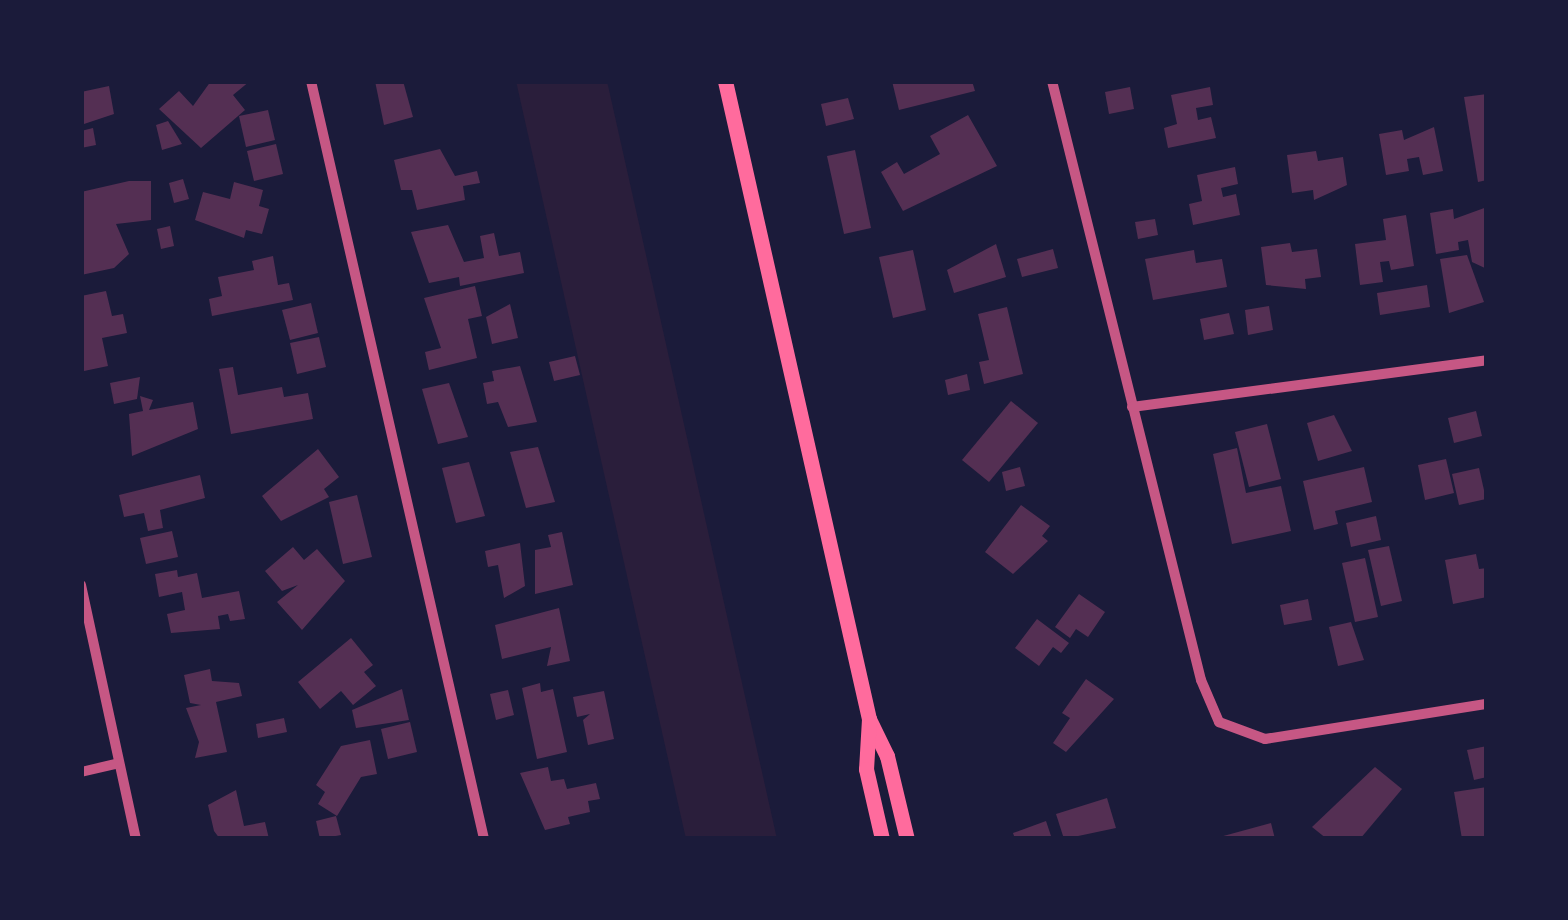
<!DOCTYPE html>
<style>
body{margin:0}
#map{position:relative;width:1568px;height:920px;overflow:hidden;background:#1b1b3a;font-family:"Noto Sans",sans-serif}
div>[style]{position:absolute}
.green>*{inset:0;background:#2a1e3b}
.building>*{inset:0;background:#542f53}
.minor>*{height:10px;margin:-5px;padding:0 5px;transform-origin:5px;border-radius:5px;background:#c65784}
.secondary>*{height:15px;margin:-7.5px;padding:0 7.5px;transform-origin:7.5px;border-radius:7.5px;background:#ff6b9d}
span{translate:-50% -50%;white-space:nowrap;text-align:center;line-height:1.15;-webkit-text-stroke:12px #1b1b3a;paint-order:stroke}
.frame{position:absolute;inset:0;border:84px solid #1b1b3a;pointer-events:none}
</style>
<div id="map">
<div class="green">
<div style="clip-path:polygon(516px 81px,607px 81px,777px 839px,686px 839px)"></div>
</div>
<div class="building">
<div style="clip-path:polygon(211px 81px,250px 81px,233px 95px,245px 110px,201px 148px,159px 109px,179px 91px,193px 106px)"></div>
<div style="clip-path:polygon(375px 81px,403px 81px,413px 117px,384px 125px)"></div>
<div style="clip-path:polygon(892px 81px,972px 81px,975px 91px,899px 110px)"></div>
<div style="clip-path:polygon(109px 86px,114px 114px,81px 125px,81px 92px)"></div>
<div style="clip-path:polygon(1130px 87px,1134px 109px,1109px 114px,1105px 92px)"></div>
<div style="clip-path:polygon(1210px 87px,1213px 105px,1196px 108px,1198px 120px,1211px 117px,1216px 138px,1168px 148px,1164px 128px,1177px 124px,1171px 95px)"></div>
<div style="clip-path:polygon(1487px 94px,1487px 180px,1478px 182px,1464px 97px)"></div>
<div style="clip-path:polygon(848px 98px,854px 119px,826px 126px,821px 104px)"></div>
<div style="clip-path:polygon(268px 110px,275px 140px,246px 147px,239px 116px)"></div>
<div style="clip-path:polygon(968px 115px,997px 166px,903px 211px,881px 172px,897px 162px,904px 174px,940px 154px,930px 136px)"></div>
<div style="clip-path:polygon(168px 121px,182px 144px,162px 150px,156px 125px)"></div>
<div style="clip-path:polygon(1434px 127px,1443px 171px,1423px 175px,1419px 157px,1407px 159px,1409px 171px,1386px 175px,1379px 134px,1402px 130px,1404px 140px)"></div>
<div style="clip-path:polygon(93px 128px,96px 145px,81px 148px,81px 131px)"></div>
<div style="clip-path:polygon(276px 144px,283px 174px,254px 181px,247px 151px)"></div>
<div style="clip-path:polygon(440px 149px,455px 176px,477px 171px,480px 183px,463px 186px,465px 200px,417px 210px,412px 190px,401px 190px,394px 160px)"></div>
<div style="clip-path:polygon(855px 150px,871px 228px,844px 234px,827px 156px)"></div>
<div style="clip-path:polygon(1316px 151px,1318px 161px,1343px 157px,1347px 185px,1314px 200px,1313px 190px,1292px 193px,1287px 155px)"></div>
<div style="clip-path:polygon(1235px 167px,1238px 184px,1221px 188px,1223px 197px,1236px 194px,1240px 215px,1193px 225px,1189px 204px,1202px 201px,1197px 175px)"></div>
<div style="clip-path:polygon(183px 179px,189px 199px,174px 203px,169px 183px)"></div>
<div style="clip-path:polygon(129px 181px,151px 181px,151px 220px,116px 224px,129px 254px,114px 268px,81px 275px,81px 192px)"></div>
<div style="clip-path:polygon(234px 182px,263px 190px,259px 206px,269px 209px,262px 234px,246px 230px,244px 238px,195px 220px,203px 192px,230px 199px)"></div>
<div style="clip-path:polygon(1487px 207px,1487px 269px,1472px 262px,1468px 240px,1458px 242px,1459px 250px,1436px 254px,1430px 213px,1453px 209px,1454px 219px)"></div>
<div style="clip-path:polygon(1406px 215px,1414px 266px,1391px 270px,1389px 261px,1380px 262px,1383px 282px,1360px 285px,1355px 244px,1386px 240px,1383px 219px)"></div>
<div style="clip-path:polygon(1155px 219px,1158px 235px,1138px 239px,1135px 222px)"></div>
<div style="clip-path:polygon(448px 225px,464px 262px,484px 258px,480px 236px,494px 233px,499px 256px,520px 252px,524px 273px,460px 286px,459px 277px,429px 283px,411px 232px)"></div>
<div style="clip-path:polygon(170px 226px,174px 246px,161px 249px,157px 229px)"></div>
<div style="clip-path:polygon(1290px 243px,1292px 252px,1317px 249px,1321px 277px,1305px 279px,1306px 289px,1266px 285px,1261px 247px)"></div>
<div style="clip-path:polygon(996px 244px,1006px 277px,954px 293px,947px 270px)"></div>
<div style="clip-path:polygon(1053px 249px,1058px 268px,1022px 277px,1017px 259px)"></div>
<div style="clip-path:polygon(913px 250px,926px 310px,893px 318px,879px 257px)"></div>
<div style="clip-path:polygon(1194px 250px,1196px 263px,1222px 259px,1227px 287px,1153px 300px,1145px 259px)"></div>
<div style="clip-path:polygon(1467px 255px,1484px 302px,1449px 313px,1440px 259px)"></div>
<div style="clip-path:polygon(273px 256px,278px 285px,289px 283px,293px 300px,212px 316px,209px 299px,222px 296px,218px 277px,254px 270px,252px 261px)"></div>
<div style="clip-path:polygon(1427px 285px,1430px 307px,1380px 315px,1377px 293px)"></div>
<div style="clip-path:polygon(475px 286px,482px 316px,468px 319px,477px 358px,429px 370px,425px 352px,441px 348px,424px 298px)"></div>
<div style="clip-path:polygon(106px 291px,112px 316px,123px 314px,127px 333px,102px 338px,108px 366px,84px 371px,81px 296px)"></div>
<div style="clip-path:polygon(311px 303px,318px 333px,290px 340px,282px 310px)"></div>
<div style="clip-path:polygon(510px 304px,518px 338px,492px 344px,486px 317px)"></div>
<div style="clip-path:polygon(1269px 306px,1273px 330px,1248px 335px,1245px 310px)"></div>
<div style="clip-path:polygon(1007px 307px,1023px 374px,984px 384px,979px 362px,989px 360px,978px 314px)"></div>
<div style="clip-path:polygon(1229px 313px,1234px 334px,1204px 340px,1200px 319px)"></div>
<div style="clip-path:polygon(319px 337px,326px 367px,297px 374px,290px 343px)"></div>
<div style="clip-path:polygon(575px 356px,580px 375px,554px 381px,549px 362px)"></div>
<div style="clip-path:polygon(520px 366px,537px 422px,508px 427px,498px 402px,487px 404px,483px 383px,494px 381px,492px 371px)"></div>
<div style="clip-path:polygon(233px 367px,238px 395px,282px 387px,284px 397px,308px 393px,313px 419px,231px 434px,219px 369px)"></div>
<div style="clip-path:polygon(967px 374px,970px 390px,948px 395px,945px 380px)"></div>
<div style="clip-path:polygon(140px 377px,137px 399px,114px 404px,110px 383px)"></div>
<div style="clip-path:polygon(449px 383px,468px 437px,438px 444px,422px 389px)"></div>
<div style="clip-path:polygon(140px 396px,153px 400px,149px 410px,193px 402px,198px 429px,132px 456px,129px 414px,143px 411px)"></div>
<div style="clip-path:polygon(1011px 401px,1038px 423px,989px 482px,962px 460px)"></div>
<div style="clip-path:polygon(1476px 411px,1482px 436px,1454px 443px,1448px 418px)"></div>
<div style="clip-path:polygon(1334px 415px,1352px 451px,1318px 461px,1307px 423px)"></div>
<div style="clip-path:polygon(1267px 424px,1281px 479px,1249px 487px,1235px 432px)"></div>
<div style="clip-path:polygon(538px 447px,555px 502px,526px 508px,510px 452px)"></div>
<div style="clip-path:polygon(1237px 448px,1246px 493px,1281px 486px,1291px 531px,1232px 544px,1213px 454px)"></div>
<div style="clip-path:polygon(318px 449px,339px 477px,324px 489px,329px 497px,281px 521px,262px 496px)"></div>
<div style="clip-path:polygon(1446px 459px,1454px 493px,1425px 500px,1418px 465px)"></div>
<div style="clip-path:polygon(469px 462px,485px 516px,456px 523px,442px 468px)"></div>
<div style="clip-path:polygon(1020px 467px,1025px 486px,1006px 491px,1002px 472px)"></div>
<div style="clip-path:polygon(1364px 467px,1372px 502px,1335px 511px,1338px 524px,1314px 530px,1303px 481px)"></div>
<div style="clip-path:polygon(1479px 468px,1486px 499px,1459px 505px,1452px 474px)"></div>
<div style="clip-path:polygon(200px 475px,205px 498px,160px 510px,163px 528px,148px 531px,144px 513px,124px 517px,119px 495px)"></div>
<div style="clip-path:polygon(357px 495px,372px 557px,343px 564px,329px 502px)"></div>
<div style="clip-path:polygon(1021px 505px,1050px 526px,1042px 536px,1048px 541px,1013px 574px,985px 552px)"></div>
<div style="clip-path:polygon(1376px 516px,1381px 540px,1351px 547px,1346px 523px)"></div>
<div style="clip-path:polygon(172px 531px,178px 557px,146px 564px,140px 538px)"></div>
<div style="clip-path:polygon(562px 532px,573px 585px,535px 594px,535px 550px,551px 547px,548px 535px)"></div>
<div style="clip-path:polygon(520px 543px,525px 586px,504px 598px,498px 565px,488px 567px,485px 551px)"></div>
<div style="clip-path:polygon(1389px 546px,1402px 601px,1381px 606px,1368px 550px)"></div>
<div style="clip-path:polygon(293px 547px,304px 560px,317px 549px,345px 581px,302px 630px,277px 602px,298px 585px,282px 591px,265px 571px)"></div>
<div style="clip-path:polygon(1476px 554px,1479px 569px,1487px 568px,1487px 597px,1453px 604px,1445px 560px)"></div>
<div style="clip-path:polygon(1365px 558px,1378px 617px,1355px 622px,1342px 563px)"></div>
<div style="clip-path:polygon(177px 570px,178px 577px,197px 573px,202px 598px,239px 591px,245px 619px,230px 621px,228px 614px,218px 616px,220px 629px,171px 633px,167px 614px,185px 610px,182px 592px,159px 597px,155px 574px)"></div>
<div style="clip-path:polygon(1079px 594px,1105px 612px,1088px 637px,1076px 629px,1070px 638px,1055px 627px)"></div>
<div style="clip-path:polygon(1308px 599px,1312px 620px,1284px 625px,1280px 605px)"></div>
<div style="clip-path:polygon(559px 608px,570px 661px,547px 666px,551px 647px,502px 659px,495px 625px)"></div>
<div style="clip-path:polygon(1037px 619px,1069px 643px,1061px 653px,1053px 647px,1039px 666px,1015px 648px)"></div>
<div style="clip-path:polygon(1351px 622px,1364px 660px,1338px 666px,1329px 627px)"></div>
<div style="clip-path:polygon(351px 638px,373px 665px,364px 672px,376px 686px,353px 705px,341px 691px,320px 709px,298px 682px)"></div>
<div style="clip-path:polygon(210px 669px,212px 681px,239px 683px,242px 696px,216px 702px,227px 752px,195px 758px,199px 742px,186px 708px,201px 705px,190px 703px,184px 675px)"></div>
<div style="clip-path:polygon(1086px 679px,1114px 699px,1066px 752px,1053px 743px,1070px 718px,1062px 713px)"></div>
<div style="clip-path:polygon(540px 683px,541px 692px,553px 689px,567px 752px,537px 759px,522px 688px)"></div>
<div style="clip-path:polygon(402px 689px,409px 720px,356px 728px,352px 710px)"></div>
<div style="clip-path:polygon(508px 690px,514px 715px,496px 720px,490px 694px)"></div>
<div style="clip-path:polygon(604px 691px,614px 739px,588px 745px,583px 720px,590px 714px,577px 717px,573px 697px)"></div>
<div style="clip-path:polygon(284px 718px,287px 732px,258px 738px,256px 724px)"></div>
<div style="clip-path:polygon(410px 722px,417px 752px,388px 759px,381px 729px)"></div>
<div style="clip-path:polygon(370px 740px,377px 774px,361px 777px,337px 816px,318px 804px,325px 792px,316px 785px,341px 746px)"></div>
<div style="clip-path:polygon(1487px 746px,1487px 777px,1474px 780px,1467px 750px)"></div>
<div style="clip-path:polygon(548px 767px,551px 781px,564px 779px,567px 789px,596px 783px,600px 799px,588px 801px,590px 812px,568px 817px,570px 824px,545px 830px,520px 773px)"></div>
<div style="clip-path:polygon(1375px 767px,1402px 789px,1360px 839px,1327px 839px,1312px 827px)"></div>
<div style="clip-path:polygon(1487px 787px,1487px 839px,1462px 839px,1454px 792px)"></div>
<div style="clip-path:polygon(236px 790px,244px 826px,265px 822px,269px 839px,220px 839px,214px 831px,208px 805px)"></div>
<div style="clip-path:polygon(1107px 798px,1116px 828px,1064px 839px,1056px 814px)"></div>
<div style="clip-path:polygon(336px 816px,341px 835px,320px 839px,316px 821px)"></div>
<div style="clip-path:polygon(1046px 821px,1052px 839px,1015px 839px,1013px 833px)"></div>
<div style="clip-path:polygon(1271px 823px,1275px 839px,1216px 839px,1216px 838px)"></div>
</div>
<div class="minor">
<div style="left:311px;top:81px;width:777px;rotate:77.14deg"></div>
<div style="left:1052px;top:81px;width:617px;rotate:76.03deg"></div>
<div style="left:1201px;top:680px;width:46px;rotate:66.8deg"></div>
<div style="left:1219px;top:722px;width:49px;rotate:20.3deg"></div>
<div style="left:1265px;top:739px;width:225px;rotate:-9deg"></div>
<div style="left:1132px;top:407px;width:358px;rotate:-7.5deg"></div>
<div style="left:81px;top:585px;width:260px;rotate:77.8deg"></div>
<div style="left:81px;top:772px;width:39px;rotate:-13deg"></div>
</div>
<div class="secondary">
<div style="left:725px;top:81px;width:654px;rotate:77.28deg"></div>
<div style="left:869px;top:719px;width:41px;rotate:64.1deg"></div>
<div style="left:887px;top:756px;width:85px;rotate:76.5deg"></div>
<div style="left:869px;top:719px;width:50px;rotate:93.4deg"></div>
<div style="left:866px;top:769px;width:72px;rotate:77.1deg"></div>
</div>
<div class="frame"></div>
</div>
